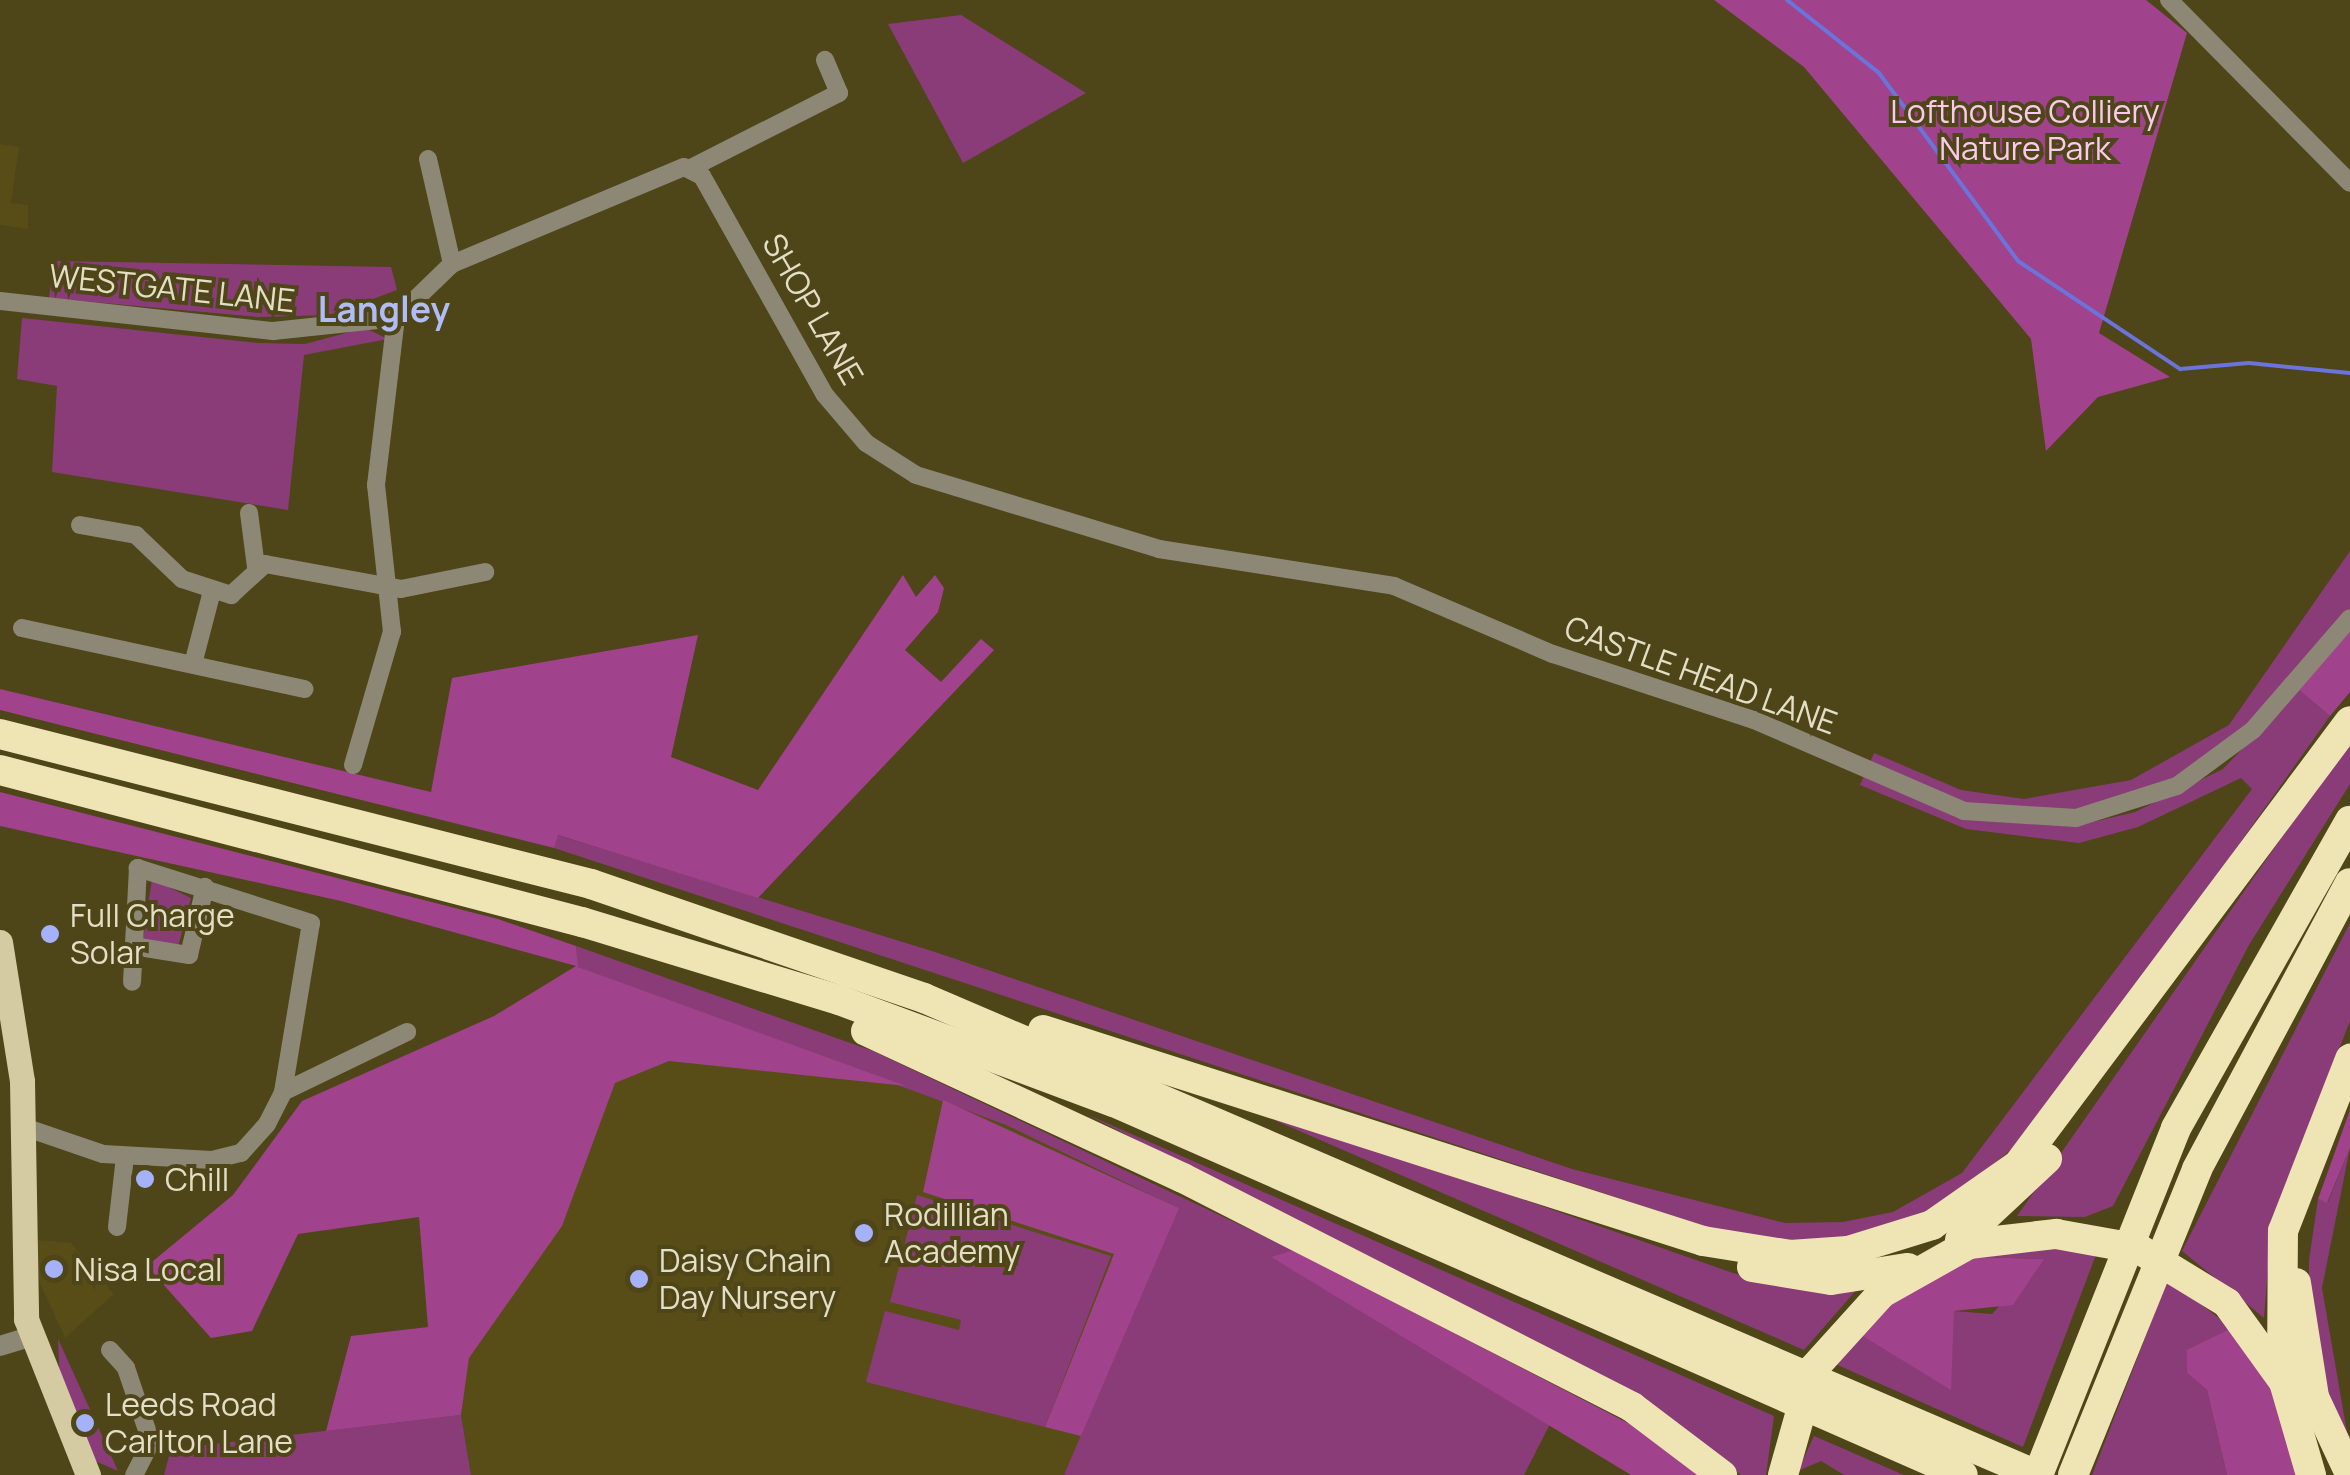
<!DOCTYPE html>
<style>
body{margin:0}
#map{position:relative;width:2350px;height:1475px;overflow:hidden;background:#4e4518;font-family:Manrope,sans-serif}
div>[style]{position:absolute}
.built>*{inset:0;background:#584d16}
.green>*{inset:0;background:#8a3c79}
.forest>*{inset:0;background:#a1428c}
.stream>*{height:4px;margin:-2px;padding:0 2px;transform-origin:2px;border-radius:2px;background:#6b74da}
.minor>*{height:18px;margin:-9px;padding:0 9px;transform-origin:9px;border-radius:9px;background:#8d8875}
.tertiary>*{height:20px;margin:-10px;padding:0 10px;transform-origin:10px;border-radius:10px;background:#8d8875}
.primary>*{height:25px;margin:-12.5px;padding:0 12.5px;transform-origin:12.5px;border-radius:12.5px;background:#d4cba2}
.motorway>*{height:30px;margin:-15px;padding:0 15px;transform-origin:15px;border-radius:15px;background:#efe4b4}
.dots>*{width:28px;height:28px;translate:-50% -50%;box-sizing:border-box;border:5px solid #4e4518;border-radius:50%}
span{translate:-50% -50%;white-space:nowrap;text-align:center;line-height:1.15;-webkit-text-stroke:8px #4e4518;paint-order:stroke}
.park-label{font-size:32px;color:#fbc9ed}
.street-label{font-size:32px;color:#e3dec6}
.poi-label{font-size:32px;color:#e3dec6}
.left{translate:0 -50%;text-align:left}
.neighbourhood-label{font-size:35px;color:#b2bcf4;font-weight:700}
</style>
<div id="map">
<div class="built">
<div style="clip-path:polygon(0 144px,19px 147px,11px 203px,28px 205px,28px 229px,0 225px)"></div>
<div style="clip-path:polygon(577px 967px,1006px 1125px,1179px 1208px,1552px 1420px,1524px 1475px,471px 1475px,461px 1415px,469px 1358px)"></div>
<div style="clip-path:polygon(38px 1240px,71px 1243px,114px 1294px,65px 1338px,35px 1272px)"></div>
</div>
<div class="green">
<div style="clip-path:polygon(961px 15px,1086px 93px,963px 163px,888px 24px)"></div>
<div style="clip-path:polygon(54px 261px,391px 267px,397px 290px,330px 315px,258px 317px,49px 298px)"></div>
<div style="clip-path:polygon(22px 318px,259px 343px,305px 344px,365px 328px,388px 339px,304px 355px,288px 510px,52px 472px,57px 386px,17px 379px)"></div>
<div style="clip-path:polygon(2350px 551px,2350px 608px,2252px 723px,2173px 780px,2075px 811px,1964px 805px,1869px 765px,1874px 753px,1961px 790px,2024px 799px,2131px 780px,2229px 725px)"></div>
<div style="clip-path:polygon(2299px 690px,2330px 716px,2039px 1126px,1936px 1212px,1847px 1241px,1749px 1241px,554px 848px,557px 835px,935px 952px,1572px 1169px,1785px 1223px,1843px 1222px,1893px 1212px,1962px 1173px,2252px 789px,2241px 778px,2138px 827px,2079px 843px,1966px 829px,1860px 785px,1864px 776px,1961px 816px,2076px 826px,2135px 812px,2223px 769px)"></div>
<div style="clip-path:polygon(2350px 740px,2350px 784px,2249px 945px,2113px 1206px,2085px 1217px,2017px 1216px)"></div>
<div style="clip-path:polygon(152px 879px,191px 898px,178px 947px,143px 940px)"></div>
<div style="clip-path:polygon(2350px 923px,2350px 1021px,2272px 1219px,2264px 1318px,2182px 1251px)"></div>
<div style="clip-path:polygon(576px 946px,873px 1051px,1293px 1250px,1272px 1257px,1552px 1420px,1524px 1475px,1064px 1475px,1178px 1208px,1006px 1125px,577px 967px)"></div>
<div style="clip-path:polygon(1182px 1080px,1733px 1273px,1774px 1285px,1858px 1288px,1804px 1350px)"></div>
<div style="clip-path:polygon(1086px 1114px,1774px 1416px,1766px 1475px,1741px 1475px,1632px 1395px)"></div>
<div style="clip-path:polygon(2350px 1148px,2322px 1288px,2350px 1450px,2334px 1419px,2309px 1308px,2309px 1260px,2318px 1199px,2328px 1202px)"></div>
<div style="clip-path:polygon(917px 1195px,1111px 1256px,1045px 1427px,866px 1382px,885px 1311px,959px 1330px,961px 1320px,890px 1302px)"></div>
<div style="clip-path:polygon(2033px 1247px,2097px 1252px,2023px 1447px,1833px 1363px,1858px 1333px,1899px 1355px,1954px 1311px,1992px 1314px,2042px 1259px,1974px 1257px)"></div>
<div style="clip-path:polygon(2168px 1279px,2232px 1328px,2187px 1373px,2207px 1390px,2227px 1475px,2092px 1475px)"></div>
<div style="clip-path:polygon(58px 1339px,118px 1471px,93px 1460px,60px 1385px)"></div>
<div style="clip-path:polygon(461px 1415px,471px 1475px,164px 1475px,171px 1449px)"></div>
<div style="clip-path:polygon(1814px 1436px,1904px 1475px,1844px 1475px,1821px 1461px,1798px 1471px)"></div>
</div>
<div class="forest">
<div style="clip-path:polygon(1714px 0,2146px 0,2187px 33px,2099px 333px,2170px 377px,2098px 397px,2046px 451px,2031px 339px,1804px 67px)"></div>
<div style="clip-path:polygon(903px 575px,916px 597px,935px 575px,944px 588px,938px 612px,905px 650px,941px 682px,981px 639px,994px 650px,758px 898px,558px 835px,554px 848px,0 710px,0 689px,431px 792px,452px 678px,698px 635px,671px 757px,758px 790px)"></div>
<div style="clip-path:polygon(2350px 630px,2350px 692px,2330px 716px,2299px 690px)"></div>
<div style="clip-path:polygon(0 792px,498px 919px,576px 946px,578px 967px,906px 1086px,669px 1061px,615px 1083px,562px 1226px,469px 1358px,461px 1415px,326px 1431px,351px 1336px,428px 1327px,419px 1217px,298px 1234px,252px 1331px,211px 1338px,147px 1266px,233px 1195px,302px 1101px,494px 1016px,576px 966px,341px 901px,0 826px)"></div>
<div style="clip-path:polygon(943px 1100px,1179px 1208px,1081px 1436px,1045px 1427px,1114px 1254px,923px 1192px)"></div>
<div style="clip-path:polygon(2350px 1110px,2350px 1148px,2327px 1203px,2318px 1199px)"></div>
<div style="clip-path:polygon(1293px 1250px,1655px 1437px,1704px 1475px,1631px 1475px,1271px 1257px)"></div>
<div style="clip-path:polygon(1974px 1257px,2044px 1259px,2013px 1305px,1954px 1311px,1951px 1390px,1858px 1333px,1878px 1311px)"></div>
<div style="clip-path:polygon(2232px 1328px,2279px 1400px,2297px 1475px,2227px 1475px,2207px 1390px,2187px 1373px,2187px 1350px)"></div>
</div>
<div class="stream">
<div style="left:1787px;top:0;width:117px;rotate:38.4deg"></div>
<div style="left:1879px;top:73px;width:234px;rotate:53.5deg"></div>
<div style="left:2018px;top:261px;width:195px;rotate:33.7deg"></div>
<div style="left:2180px;top:369px;width:69px;rotate:-5deg"></div>
<div style="left:2249px;top:363px;width:101px;rotate:5.7deg"></div>
</div>
<div class="minor">
<div style="left:2169px;top:0;width:257px;rotate:45.3deg"></div>
<div style="left:428px;top:159px;width:108px;rotate:77.1deg"></div>
<div style="left:691px;top:168px;width:166px;rotate:-26.9deg"></div>
<div style="left:839px;top:93px;width:36px;rotate:-113deg"></div>
<div style="left:0;top:301px;width:275px;rotate:6.3deg"></div>
<div style="left:273px;top:331px;width:124px;rotate:-6deg"></div>
<div style="left:249px;top:513px;width:54px;rotate:82.6deg"></div>
<div style="left:80px;top:525px;width:57px;rotate:10.1deg"></div>
<div style="left:136px;top:535px;width:64px;rotate:43.7deg"></div>
<div style="left:182px;top:579px;width:52px;rotate:18.1deg"></div>
<div style="left:231px;top:595px;width:46px;rotate:-42.4deg"></div>
<div style="left:265px;top:564px;width:138px;rotate:10.4deg"></div>
<div style="left:401px;top:589px;width:86px;rotate:-11.4deg"></div>
<div style="left:22px;top:628px;width:289px;rotate:12.2deg"></div>
<div style="left:193px;top:664px;width:75px;rotate:-75.4deg"></div>
<div style="left:353px;top:765px;width:139px;rotate:-73.7deg"></div>
<div style="left:392px;top:632px;width:148px;rotate:-96.2deg"></div>
<div style="left:376px;top:485px;width:168px;rotate:-83.2deg"></div>
<div style="left:396px;top:318px;width:78px;rotate:-44deg"></div>
<div style="left:452px;top:264px;width:251px;rotate:-22.7deg"></div>
<div style="left:684px;top:167px;width:20px;rotate:27deg"></div>
<div style="left:702px;top:176px;width:251px;rotate:60.7deg"></div>
<div style="left:825px;top:395px;width:63px;rotate:49.5deg"></div>
<div style="left:866px;top:443px;width:59px;rotate:32.6deg"></div>
<div style="left:916px;top:475px;width:254px;rotate:16.9deg"></div>
<div style="left:1159px;top:549px;width:238px;rotate:8.9deg"></div>
<div style="left:1394px;top:586px;width:173px;rotate:23.2deg"></div>
<div style="left:1553px;top:654px;width:212px;rotate:18.2deg"></div>
<div style="left:1754px;top:720px;width:229px;rotate:23.4deg"></div>
<div style="left:1964px;top:811px;width:112px;rotate:3.6deg"></div>
<div style="left:2076px;top:818px;width:106px;rotate:-17.6deg"></div>
<div style="left:2177px;top:786px;width:94px;rotate:-36.4deg"></div>
<div style="left:2253px;top:730px;width:148px;rotate:-49.1deg"></div>
<div style="left:133px;top:946px;width:57px;rotate:9.1deg"></div>
<div style="left:189px;top:955px;width:70px;rotate:-76.8deg"></div>
<div style="left:283px;top:1092px;width:138px;rotate:-25.8deg"></div>
<div style="left:24px;top:1127px;width:83px;rotate:18.9deg"></div>
<div style="left:103px;top:1154px;width:109px;rotate:3.2deg"></div>
<div style="left:212px;top:1160px;width:30px;rotate:-14deg"></div>
<div style="left:241px;top:1153px;width:39px;rotate:-48deg"></div>
<div style="left:267px;top:1124px;width:36px;rotate:-63deg"></div>
<div style="left:283px;top:1092px;width:171px;rotate:-80.6deg"></div>
<div style="left:311px;top:923px;width:182px;rotate:-162.4deg"></div>
<div style="left:138px;top:868px;width:114px;rotate:93deg"></div>
<div style="left:117px;top:1227px;width:70px;rotate:-83.5deg"></div>
<div style="left:110px;top:1350px;width:24px;rotate:48deg"></div>
<div style="left:126px;top:1368px;width:78px;rotate:71.3deg"></div>
<div style="left:151px;top:1442px;width:37px;rotate:117deg"></div>
</div>
<div class="tertiary">
<div style="left:0;top:1346px;width:31px;rotate:-17deg"></div>
</div>
<div class="primary">
<div style="left:0;top:942px;width:141px;rotate:81deg"></div>
<div style="left:22px;top:1081px;width:238px;rotate:89deg"></div>
<div style="left:26px;top:1319px;width:168px;rotate:68.3deg"></div>
</div>
<div class="motorway">
<div style="left:0;top:734px;width:610px;rotate:14.24deg"></div>
<div style="left:591px;top:884px;width:352px;rotate:18.9deg"></div>
<div style="left:924px;top:998px;width:1211px;rotate:23.2deg"></div>
<div style="left:0;top:770px;width:602px;rotate:14.64deg"></div>
<div style="left:582px;top:922px;width:269px;rotate:16.9deg"></div>
<div style="left:839px;top:1000px;width:293px;rotate:20.4deg"></div>
<div style="left:1114px;top:1102px;width:927px;rotate:23.72deg"></div>
<div style="left:1043px;top:1030px;width:693px;rotate:17.73deg"></div>
<div style="left:1703px;top:1241px;width:88px;rotate:9.1deg"></div>
<div style="left:1790px;top:1255px;width:58px;rotate:-3.9deg"></div>
<div style="left:1848px;top:1251px;width:88px;rotate:-17.2deg"></div>
<div style="left:1932px;top:1225px;width:105px;rotate:-34.9deg"></div>
<div style="left:2018px;top:1165px;width:554px;rotate:-53.21deg"></div>
<div style="left:866px;top:1031px;width:349px;rotate:24.9deg"></div>
<div style="left:1183px;top:1178px;width:504px;rotate:27.02deg"></div>
<div style="left:1632px;top:1407px;width:113px;rotate:37.1deg"></div>
<div style="left:1960px;top:1240px;width:119px;rotate:-43deg"></div>
<div style="left:1752px;top:1267px;width:80px;rotate:9.3deg"></div>
<div style="left:1831px;top:1280px;width:78px;rotate:-8.9deg"></div>
<div style="left:2296px;top:1283px;width:115px;rotate:81deg"></div>
<div style="left:2314px;top:1397px;width:85px;rotate:64.9deg"></div>
<div style="left:2282px;top:1369px;width:138px;rotate:-89.6deg"></div>
<div style="left:2283px;top:1231px;width:185px;rotate:-68.7deg"></div>
<div style="left:1783px;top:1475px;width:110px;rotate:-74.2deg"></div>
<div style="left:1813px;top:1369px;width:103px;rotate:-47.8deg"></div>
<div style="left:1882px;top:1293px;width:100px;rotate:-29.4deg"></div>
<div style="left:1969px;top:1244px;width:88px;rotate:-6.6deg"></div>
<div style="left:2056px;top:1234px;width:84px;rotate:10.2deg"></div>
<div style="left:2139px;top:1249px;width:103px;rotate:31.5deg"></div>
<div style="left:2227px;top:1303px;width:97px;rotate:54.2deg"></div>
<div style="left:2284px;top:1382px;width:97px;rotate:73.8deg"></div>
<div style="left:2038px;top:1475px;width:373px;rotate:-68.3deg"></div>
<div style="left:2176px;top:1128px;width:353px;rotate:-60.5deg"></div>
<div style="left:2073px;top:1475px;width:330px;rotate:-67.9deg"></div>
<div style="left:2197px;top:1169px;width:324px;rotate:-61.9deg"></div>
</div>
<div class="dots">
<div style="left:50px;top:934px;background:#a6b1fc"></div>
<div style="left:145px;top:1179px;background:#a6b1fc"></div>
<div style="left:864px;top:1233px;background:#a6b1fc"></div>
<div style="left:54px;top:1269px;background:#a6b1fc"></div>
<div style="left:639px;top:1279px;background:#a6b1fc"></div>
<div style="left:85px;top:1423px;background:#a6b1fc"></div>
</div>
<div class="park-label">
<span style="left:2025px;top:130px">Lofthouse Colliery<br>Nature Park</span>
</div>
<div class="street-label">
<span style="left:172px;top:288px;rotate:6deg">WESTGATE LANE</span>
<span style="left:813px;top:309px;rotate:60deg">SHOP LANE</span>
<span style="left:1701px;top:675px;rotate:20deg">CASTLE HEAD LANE</span>
</div>
<div class="poi-label">
<span class="left" style="left:70px;top:934px">Full Charge<br>Solar</span>
<span class="left" style="left:165px;top:1179px">Chill</span>
<span class="left" style="left:884px;top:1233px">Rodillian<br>Academy</span>
<span class="left" style="left:659px;top:1279px">Daisy Chain<br>Day Nursery</span>
<span class="left" style="left:74px;top:1269px">Nisa Local</span>
<span class="left" style="left:105px;top:1423px">Leeds Road<br>Carlton Lane</span>
</div>
<div class="neighbourhood-label">
<span style="left:384px;top:309px">Langley</span>
</div>
</div>
